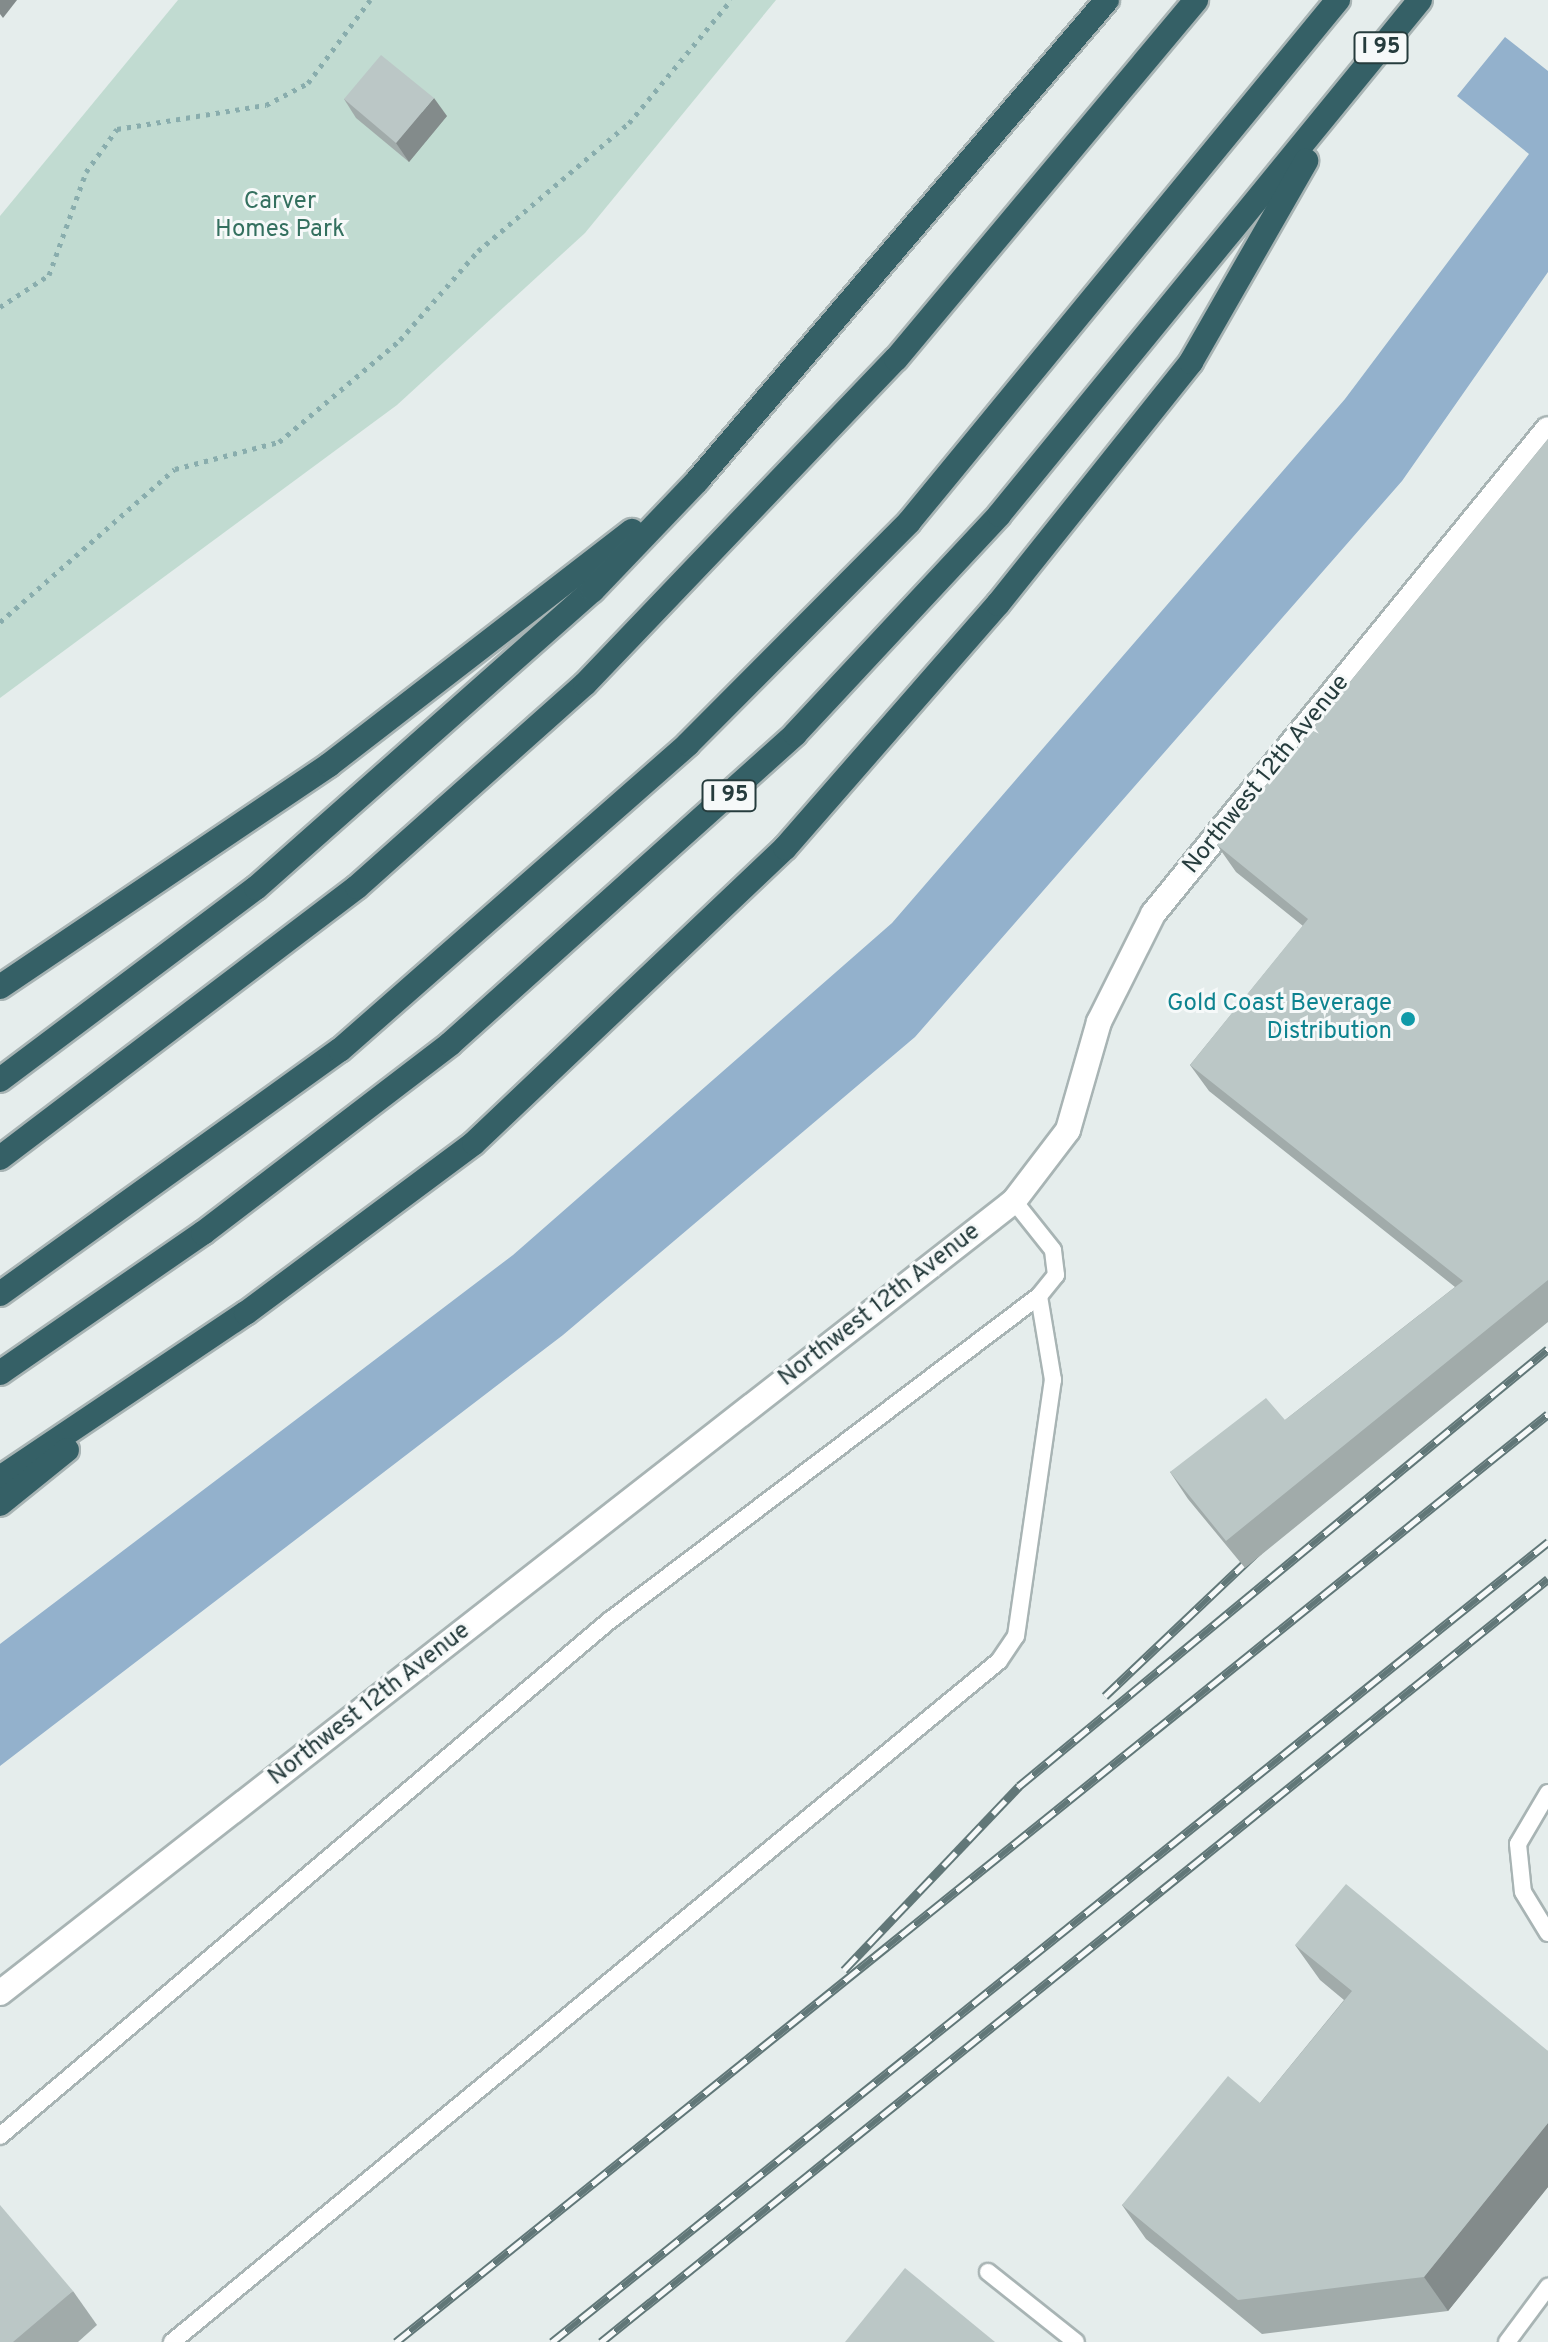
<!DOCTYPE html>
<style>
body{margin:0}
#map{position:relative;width:1548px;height:2342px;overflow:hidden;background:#e5edec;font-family:Overpass,sans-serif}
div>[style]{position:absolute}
.green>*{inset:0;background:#c1dbd1}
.water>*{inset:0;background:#93b1cc}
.path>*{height:5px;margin-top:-2.5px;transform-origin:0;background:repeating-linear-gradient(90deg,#89adad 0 4px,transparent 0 10px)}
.roads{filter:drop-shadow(2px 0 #a8b4b4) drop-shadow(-2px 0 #a8b4b4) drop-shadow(0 2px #a8b4b4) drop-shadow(0 -2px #a8b4b4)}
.service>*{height:16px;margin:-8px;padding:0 8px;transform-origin:8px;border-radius:8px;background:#fff}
.minor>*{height:24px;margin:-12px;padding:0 12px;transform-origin:12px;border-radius:12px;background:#fff}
.motorway>*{height:24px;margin:-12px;padding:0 12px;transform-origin:12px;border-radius:12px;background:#356066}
.rail>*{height:9px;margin-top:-4.5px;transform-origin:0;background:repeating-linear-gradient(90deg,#f6f9f9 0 18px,#617778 0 36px);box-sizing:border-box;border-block:2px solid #617778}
.wall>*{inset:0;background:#a1abaa}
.shaded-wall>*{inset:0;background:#838b8b}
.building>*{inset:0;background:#bbc7c6}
.dots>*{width:22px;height:22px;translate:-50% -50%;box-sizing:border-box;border:4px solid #f6f9f9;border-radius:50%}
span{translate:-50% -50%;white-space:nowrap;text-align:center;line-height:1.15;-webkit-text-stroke:6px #f6f9f9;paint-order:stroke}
.shield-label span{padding:2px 6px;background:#f6f9f9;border:2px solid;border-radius:6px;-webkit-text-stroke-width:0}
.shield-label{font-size:22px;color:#263c3d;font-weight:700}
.park-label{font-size:24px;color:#34705f}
.street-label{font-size:24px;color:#263c3d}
.culture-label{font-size:24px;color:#0d838f}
.right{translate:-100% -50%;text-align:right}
</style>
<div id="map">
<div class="green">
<div style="clip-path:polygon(178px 0,776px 0,585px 233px,397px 405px,0 698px,0 216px)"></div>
</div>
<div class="water">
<div style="clip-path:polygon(1505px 37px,1548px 71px,1548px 272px,1402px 481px,915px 1037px,563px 1335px,0 1766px,0 1644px,513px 1255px,892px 923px,1345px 399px,1529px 154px,1457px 96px)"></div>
</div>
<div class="path">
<div style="left:0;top:307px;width:59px;rotate:-33.1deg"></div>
<div style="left:49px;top:275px;width:109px;rotate:-70.2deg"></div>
<div style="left:86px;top:172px;width:53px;rotate:-54.2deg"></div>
<div style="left:117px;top:129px;width:151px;rotate:-9.2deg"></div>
<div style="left:266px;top:105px;width:47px;rotate:-27.6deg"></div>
<div style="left:308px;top:83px;width:104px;rotate:-53.2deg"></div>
<div style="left:0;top:622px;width:232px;rotate:-41.2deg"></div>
<div style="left:175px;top:469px;width:107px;rotate:-14.6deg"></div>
<div style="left:279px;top:442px;width:158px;rotate:-40.1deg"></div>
<div style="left:400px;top:340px;width:118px;rotate:-48.8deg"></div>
<div style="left:478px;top:251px;width:198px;rotate:-40.3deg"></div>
<div style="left:629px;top:123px;width:160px;rotate:-50.3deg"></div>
</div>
<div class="roads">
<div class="service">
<div style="left:1548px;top:1793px;width:59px;rotate:120.5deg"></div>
<div style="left:1518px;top:1844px;width:48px;rotate:84.1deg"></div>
<div style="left:1523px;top:1892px;width:48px;rotate:58.6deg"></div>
<div style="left:0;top:2136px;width:798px;rotate:-40.22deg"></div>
<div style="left:609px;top:1621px;width:539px;rotate:-37.08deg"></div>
<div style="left:1039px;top:1296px;width:27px;rotate:-51deg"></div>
<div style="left:1056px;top:1275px;width:25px;rotate:-97deg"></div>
<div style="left:1053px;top:1250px;width:63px;rotate:-128.5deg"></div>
<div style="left:988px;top:2272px;width:112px;rotate:38.5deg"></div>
<div style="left:172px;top:2342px;width:1071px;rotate:-39.47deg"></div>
<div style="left:999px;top:1661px;width:30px;rotate:-56deg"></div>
<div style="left:1016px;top:1636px;width:259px;rotate:-81.8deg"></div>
<div style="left:1053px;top:1380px;width:85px;rotate:-99.5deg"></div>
<div style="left:1507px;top:2342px;width:69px;rotate:-53.3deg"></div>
</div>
<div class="minor">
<div style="left:0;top:1993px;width:1287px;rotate:-37.99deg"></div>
<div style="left:1014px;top:1201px;width:89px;rotate:-52.7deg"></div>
<div style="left:1068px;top:1130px;width:112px;rotate:-74deg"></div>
<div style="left:1099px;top:1022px;width:121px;rotate:-63.4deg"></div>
<div style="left:1153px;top:914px;width:625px;rotate:-50.84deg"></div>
</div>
<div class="motorway">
<div style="left:0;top:987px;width:397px;rotate:-34deg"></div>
<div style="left:329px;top:765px;width:383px;rotate:-37.7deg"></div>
<div style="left:0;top:1080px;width:320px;rotate:-36.9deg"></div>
<div style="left:256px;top:888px;width:450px;rotate:-41.5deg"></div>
<div style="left:593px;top:590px;width:151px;rotate:-46.3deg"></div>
<div style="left:697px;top:481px;width:632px;rotate:-49.56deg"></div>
<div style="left:0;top:1158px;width:448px;rotate:-37.2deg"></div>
<div style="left:357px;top:887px;width:305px;rotate:-41.7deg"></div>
<div style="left:585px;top:684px;width:450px;rotate:-46.3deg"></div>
<div style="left:896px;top:359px;width:468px;rotate:-50.1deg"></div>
<div style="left:0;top:1294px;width:418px;rotate:-35.7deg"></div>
<div style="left:340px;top:1050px;width:463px;rotate:-41.3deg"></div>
<div style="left:688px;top:744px;width:313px;rotate:-45.1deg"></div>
<div style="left:909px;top:522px;width:676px;rotate:-50.59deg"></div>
<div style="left:0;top:1373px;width:247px;rotate:-34.6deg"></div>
<div style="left:203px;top:1233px;width:311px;rotate:-37.4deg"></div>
<div style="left:450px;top:1044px;width:464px;rotate:-41.9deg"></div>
<div style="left:795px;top:734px;width:299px;rotate:-47deg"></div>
<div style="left:999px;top:515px;width:665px;rotate:-50.73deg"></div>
<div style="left:0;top:1478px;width:296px;rotate:-33.9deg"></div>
<div style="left:246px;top:1313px;width:284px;rotate:-36.7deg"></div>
<div style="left:474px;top:1143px;width:429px;rotate:-43.5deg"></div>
<div style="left:785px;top:848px;width:324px;rotate:-48.9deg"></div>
<div style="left:998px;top:604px;width:310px;rotate:-51.4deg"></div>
<div style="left:1191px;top:362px;width:232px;rotate:-60.2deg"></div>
<div style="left:0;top:1504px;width:86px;rotate:-38.9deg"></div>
</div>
</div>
<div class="rail">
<div style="left:1105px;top:1696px;width:212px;rotate:-43.5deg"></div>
<div style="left:844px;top:1970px;width:254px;rotate:-46.4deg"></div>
<div style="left:1019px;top:1786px;width:686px;rotate:-39.56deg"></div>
<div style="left:396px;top:2342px;width:1479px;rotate:-38.85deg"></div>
<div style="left:552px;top:2342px;width:1278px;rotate:-38.77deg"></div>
<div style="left:601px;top:2342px;width:1216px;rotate:-38.86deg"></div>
</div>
<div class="wall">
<div style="clip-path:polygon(344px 99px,447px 116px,409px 162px,356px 118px)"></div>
<div style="clip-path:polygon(1548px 439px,1548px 1322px,1245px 1568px,1188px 1499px,1170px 1472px,1285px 1420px,1455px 1287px,1209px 1091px,1190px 1065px,1303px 926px,1236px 872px,1217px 845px)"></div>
<div style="clip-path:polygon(1295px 1945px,1548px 2051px,1548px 2187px,1448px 2311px,1262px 2334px,1146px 2239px,1122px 2205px,1260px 2103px,1344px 2000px,1320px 1980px)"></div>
<div style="clip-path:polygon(73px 2291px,97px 2325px,78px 2342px,0 2342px)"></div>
</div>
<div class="shaded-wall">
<div style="clip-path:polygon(0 0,17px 0,3px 18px,0 14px)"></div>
<div style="clip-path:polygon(434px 98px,447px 116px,409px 162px,396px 143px)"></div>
<div style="clip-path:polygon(1548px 2123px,1548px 2187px,1448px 2311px,1424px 2277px)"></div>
</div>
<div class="building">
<div style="clip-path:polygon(381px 55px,434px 98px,396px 143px,344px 99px)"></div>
<div style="clip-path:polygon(1548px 439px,1548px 1280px,1226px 1541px,1170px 1472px,1266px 1398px,1285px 1420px,1463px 1281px,1190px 1065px,1308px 919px,1217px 845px)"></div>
<div style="clip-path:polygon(1346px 1884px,1548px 2051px,1548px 2123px,1424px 2277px,1238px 2300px,1122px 2205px,1228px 2076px,1260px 2103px,1352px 1991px,1295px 1945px)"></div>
<div style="clip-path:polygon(0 2205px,73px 2291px,13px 2342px,0 2342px)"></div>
<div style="clip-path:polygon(905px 2268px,995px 2342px,845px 2342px)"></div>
</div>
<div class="dots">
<div style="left:1408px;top:1019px;background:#0f9aa8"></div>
</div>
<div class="shield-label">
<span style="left:1381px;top:48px">I 95</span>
<span style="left:729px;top:796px">I 95</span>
</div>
<div class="park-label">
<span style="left:280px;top:217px">Carver<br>Homes Park</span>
</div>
<div class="street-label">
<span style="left:1267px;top:775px;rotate:-51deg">Northwest 12th Avenue</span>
<span style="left:880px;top:1306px;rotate:-38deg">Northwest 12th Avenue</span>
<span style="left:370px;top:1705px;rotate:-38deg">Northwest 12th Avenue</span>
</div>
<div class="culture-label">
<span class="right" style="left:1392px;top:1019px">Gold Coast Beverage<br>Distribution</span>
</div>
</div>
